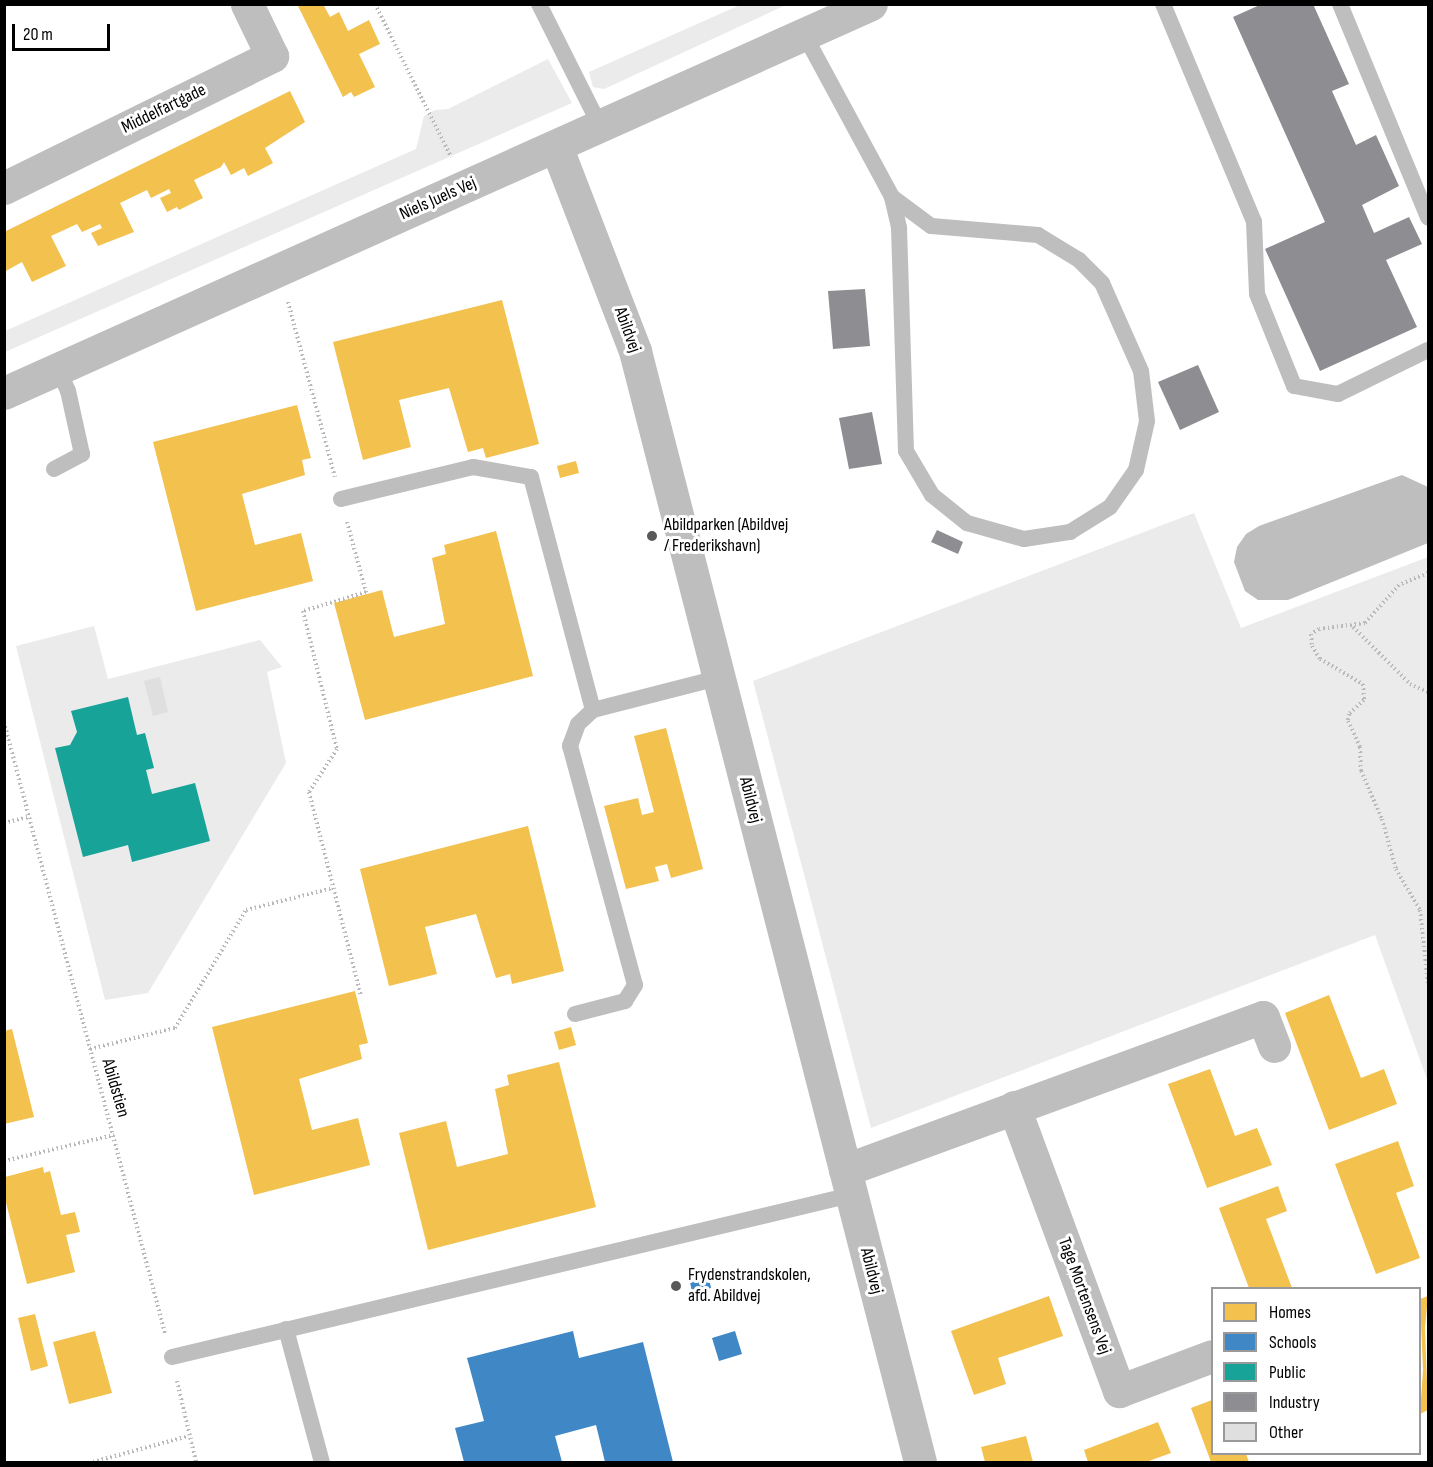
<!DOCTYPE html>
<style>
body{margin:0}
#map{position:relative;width:1433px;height:1467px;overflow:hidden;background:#fff;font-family:"Sofia Sans Condensed",sans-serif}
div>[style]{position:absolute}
.green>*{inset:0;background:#ebebeb}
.water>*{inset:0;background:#bebebe}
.homes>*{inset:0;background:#f2c14e}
.schools>*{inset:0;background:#3f88c5}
.public>*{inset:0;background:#17a398}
.industry>*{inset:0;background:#8d8d92}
.building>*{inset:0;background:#dfdfdf}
.path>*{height:4px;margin-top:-2px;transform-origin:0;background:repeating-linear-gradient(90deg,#b9b9b9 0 1.5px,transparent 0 4.5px)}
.service>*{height:16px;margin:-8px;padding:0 8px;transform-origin:8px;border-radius:8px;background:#bebebe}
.minor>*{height:33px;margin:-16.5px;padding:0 16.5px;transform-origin:16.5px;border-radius:16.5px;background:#bebebe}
.tertiary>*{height:33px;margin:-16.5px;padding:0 16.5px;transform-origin:16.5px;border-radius:16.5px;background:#bebebe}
.dots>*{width:16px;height:16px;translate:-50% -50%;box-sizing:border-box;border:3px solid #fff;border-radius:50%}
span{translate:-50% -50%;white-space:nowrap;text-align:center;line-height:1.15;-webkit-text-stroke:6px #fff;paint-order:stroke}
.street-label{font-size:18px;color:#000}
.poi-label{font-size:18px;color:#000}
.left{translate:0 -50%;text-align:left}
.frame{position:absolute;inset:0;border:6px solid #000;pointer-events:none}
.legend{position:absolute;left:1211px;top:1287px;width:210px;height:168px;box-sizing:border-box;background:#fff;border:2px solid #999;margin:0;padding:8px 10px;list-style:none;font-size:18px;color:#000}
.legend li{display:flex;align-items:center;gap:12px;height:30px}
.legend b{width:30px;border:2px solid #999}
.scale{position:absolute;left:12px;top:24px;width:98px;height:27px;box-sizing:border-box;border:3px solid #000;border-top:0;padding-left:8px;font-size:18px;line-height:21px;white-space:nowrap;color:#000;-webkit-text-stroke:4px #fff;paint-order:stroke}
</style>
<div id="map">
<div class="green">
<div style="clip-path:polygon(740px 5px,786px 5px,604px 89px,593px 87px,589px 72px)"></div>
<div style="clip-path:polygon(548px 59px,572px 103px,5px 352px,5px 331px,416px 149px,424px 116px,435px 110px,448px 109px)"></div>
<div style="clip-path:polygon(1194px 513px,1241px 628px,1428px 557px,1428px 1082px,1375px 935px,871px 1128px,753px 681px)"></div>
<div style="clip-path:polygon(94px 626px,108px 679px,260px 640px,282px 667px,267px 672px,286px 763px,148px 993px,105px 1000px,16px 646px)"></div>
</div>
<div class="water">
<div style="clip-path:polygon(1402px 475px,1428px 487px,1428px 543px,1288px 600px,1258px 600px,1245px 591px,1234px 562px,1237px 547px,1246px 534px,1259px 526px)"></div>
</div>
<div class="homes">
<div style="clip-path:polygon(297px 4px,323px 4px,330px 17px,339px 12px,348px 31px,369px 20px,380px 44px,359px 54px,375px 87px,354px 97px,351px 92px,343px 97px)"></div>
<div style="clip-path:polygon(290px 91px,305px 122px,265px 148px,273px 163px,248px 176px,244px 168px,231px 175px,224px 162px,221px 167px,194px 180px,203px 198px,179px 210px,177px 207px,167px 212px,160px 198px,171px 193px,169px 189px,151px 198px,147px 190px,120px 203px,134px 232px,98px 246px,91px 233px,102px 228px,100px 224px,82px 232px,77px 224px,51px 236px,66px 266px,32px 282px,22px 262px,4px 272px,4px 232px)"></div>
<div style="clip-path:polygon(502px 300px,539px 444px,486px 458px,483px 448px,468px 452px,449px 388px,399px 400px,411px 447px,363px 460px,333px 342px)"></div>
<div style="clip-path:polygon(297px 405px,311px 458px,302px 460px,305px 475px,242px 494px,255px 545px,301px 533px,313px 581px,196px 611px,153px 442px)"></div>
<div style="clip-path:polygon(576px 461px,579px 473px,560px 478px,557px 466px)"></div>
<div style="clip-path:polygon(496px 531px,533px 676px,365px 720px,334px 603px,382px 590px,394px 637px,445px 624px,432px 558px,446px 554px,444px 545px)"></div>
<div style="clip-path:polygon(666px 728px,703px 869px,671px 878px,667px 864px,655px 867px,659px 881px,626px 889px,604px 806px,638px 798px,642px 815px,654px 812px,634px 736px)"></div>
<div style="clip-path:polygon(528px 826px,564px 971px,512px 984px,510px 974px,496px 978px,476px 914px,425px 927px,437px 974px,389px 986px,360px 869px)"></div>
<div style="clip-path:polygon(355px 991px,368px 1043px,359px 1045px,362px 1059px,299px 1079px,312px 1130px,358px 1118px,370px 1165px,254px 1195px,212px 1027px)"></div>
<div style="clip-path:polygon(1329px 995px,1361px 1078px,1384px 1069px,1397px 1104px,1329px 1130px,1285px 1013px)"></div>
<div style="clip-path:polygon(571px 1027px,576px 1045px,559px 1050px,554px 1032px)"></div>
<div style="clip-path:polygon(12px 1029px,34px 1117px,4px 1124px,4px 1031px)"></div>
<div style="clip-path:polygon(559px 1062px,596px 1207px,428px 1250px,399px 1133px,446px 1121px,457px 1167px,508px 1154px,495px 1089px,509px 1085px,507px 1075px)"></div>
<div style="clip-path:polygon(1210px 1069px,1235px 1136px,1257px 1128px,1272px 1165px,1207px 1188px,1168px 1084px)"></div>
<div style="clip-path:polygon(1398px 1141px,1414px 1186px,1396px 1193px,1420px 1258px,1376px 1274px,1335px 1164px)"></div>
<div style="clip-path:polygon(43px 1167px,44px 1173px,50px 1171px,61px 1215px,75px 1212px,80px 1232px,66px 1235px,75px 1272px,27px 1284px,4px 1195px,5px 1177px)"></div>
<div style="clip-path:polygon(1278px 1186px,1287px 1211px,1266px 1219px,1292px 1288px,1249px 1288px,1219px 1208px)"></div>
<div style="clip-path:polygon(1049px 1296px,1063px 1336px,998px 1358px,1006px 1384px,974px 1395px,951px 1331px)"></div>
<div style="clip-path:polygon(1428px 1296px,1425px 1328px,1428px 1410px,1420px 1414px,1423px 1370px,1420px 1299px)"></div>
<div style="clip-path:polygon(35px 1314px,48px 1366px,31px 1371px,18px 1318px)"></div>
<div style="clip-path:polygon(95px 1331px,112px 1393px,69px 1404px,53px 1342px)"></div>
<div style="clip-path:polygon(1212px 1400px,1212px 1454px,1246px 1454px,1249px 1462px,1211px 1462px,1191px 1408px)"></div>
<div style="clip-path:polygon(1158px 1422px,1171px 1453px,1146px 1462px,1088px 1462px,1084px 1450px)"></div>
<div style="clip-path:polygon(1026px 1436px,1033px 1462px,985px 1462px,981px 1447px)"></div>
</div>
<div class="schools">
<div style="clip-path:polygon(708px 1273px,711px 1288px,692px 1292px,689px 1277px)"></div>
<div style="clip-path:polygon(573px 1331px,579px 1358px,643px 1342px,673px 1462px,605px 1462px,596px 1425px,555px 1436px,562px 1462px,464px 1462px,455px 1428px,484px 1421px,467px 1358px)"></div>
<div style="clip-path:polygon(735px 1331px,742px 1354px,719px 1361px,712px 1338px)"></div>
</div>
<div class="public">
<div style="clip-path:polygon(128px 697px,137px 735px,145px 733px,154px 768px,146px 770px,152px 794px,195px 783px,210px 841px,132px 862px,128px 845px,83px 857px,55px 748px,70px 745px,77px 732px,71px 711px)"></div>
</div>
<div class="industry">
<div style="clip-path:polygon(1262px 4px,1313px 4px,1349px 84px,1332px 91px,1356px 145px,1376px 135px,1399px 186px,1362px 205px,1374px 233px,1409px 217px,1422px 244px,1386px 260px,1417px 327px,1320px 371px,1265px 249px,1325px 222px,1233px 17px)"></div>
<div style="clip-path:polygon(865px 289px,870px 346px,833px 349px,828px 291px)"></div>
<div style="clip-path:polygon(1198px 365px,1219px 412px,1180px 430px,1158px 382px)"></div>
<div style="clip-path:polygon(872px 412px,882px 464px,849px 469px,839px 418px)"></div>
<div style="clip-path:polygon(937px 530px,963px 542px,958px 554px,931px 542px)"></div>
</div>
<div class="building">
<div style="clip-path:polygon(160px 677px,168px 712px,153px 716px,144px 681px)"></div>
</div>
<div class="path">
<div style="left:375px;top:4px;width:171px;rotate:63.6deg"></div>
<div style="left:288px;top:302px;width:181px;rotate:75deg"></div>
<div style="left:347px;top:522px;width:73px;rotate:74.8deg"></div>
<div style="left:366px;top:592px;width:66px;rotate:163.2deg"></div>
<div style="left:303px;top:611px;width:142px;rotate:76.2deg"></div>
<div style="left:337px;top:749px;width:51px;rotate:123.1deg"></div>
<div style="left:309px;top:792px;width:211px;rotate:75.7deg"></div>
<div style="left:1428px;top:573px;width:31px;rotate:158deg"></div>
<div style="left:1399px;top:585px;width:51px;rotate:131.8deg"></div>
<div style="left:1365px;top:623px;width:46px;rotate:172.6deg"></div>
<div style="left:1319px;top:629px;width:9px;rotate:148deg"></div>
<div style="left:1311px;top:634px;width:12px;rotate:85deg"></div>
<div style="left:1312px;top:646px;width:15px;rotate:58deg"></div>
<div style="left:1320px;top:659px;width:50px;rotate:30.2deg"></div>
<div style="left:1363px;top:684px;width:16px;rotate:86deg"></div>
<div style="left:1364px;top:700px;width:21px;rotate:137deg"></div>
<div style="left:1349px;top:714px;width:7px;rotate:98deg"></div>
<div style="left:1348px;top:721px;width:29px;rotate:65deg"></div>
<div style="left:1360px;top:747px;width:24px;rotate:88deg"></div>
<div style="left:1361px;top:771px;width:52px;rotate:66.4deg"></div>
<div style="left:1382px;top:819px;width:52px;rotate:74.4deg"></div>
<div style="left:1396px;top:869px;width:48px;rotate:59.7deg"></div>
<div style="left:1420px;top:910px;width:74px;rotate:83.8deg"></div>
<div style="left:1353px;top:627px;width:81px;rotate:45deg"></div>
<div style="left:1410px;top:684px;width:20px;rotate:24deg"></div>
<div style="left:4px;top:722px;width:632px;rotate:75.24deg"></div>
<div style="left:4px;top:823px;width:25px;rotate:-14deg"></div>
<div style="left:90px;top:1049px;width:88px;rotate:-13.9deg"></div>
<div style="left:175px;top:1028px;width:138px;rotate:-59deg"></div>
<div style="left:246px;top:910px;width:90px;rotate:-14.2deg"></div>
<div style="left:4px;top:1161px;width:113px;rotate:-13.3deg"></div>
<div style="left:177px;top:1381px;width:83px;rotate:76.8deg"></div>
<div style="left:93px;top:1462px;width:99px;rotate:-15.2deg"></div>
</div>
<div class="service">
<div style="left:539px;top:4px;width:136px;rotate:63.4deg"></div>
<div style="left:1163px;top:4px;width:236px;rotate:67.3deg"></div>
<div style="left:1254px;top:222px;width:72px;rotate:87.6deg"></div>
<div style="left:1257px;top:294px;width:99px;rotate:68.1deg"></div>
<div style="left:1294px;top:386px;width:45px;rotate:10.3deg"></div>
<div style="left:1338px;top:394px;width:100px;rotate:-26.1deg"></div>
<div style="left:1340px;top:4px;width:231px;rotate:67.6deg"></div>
<div style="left:804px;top:34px;width:185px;rotate:61.6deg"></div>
<div style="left:892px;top:197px;width:32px;rotate:77deg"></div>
<div style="left:899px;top:228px;width:223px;rotate:88.2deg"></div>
<div style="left:906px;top:451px;width:51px;rotate:59.4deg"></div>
<div style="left:932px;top:495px;width:45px;rotate:38.7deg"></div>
<div style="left:967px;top:523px;width:59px;rotate:15.7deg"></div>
<div style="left:1024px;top:539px;width:47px;rotate:-8.7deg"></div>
<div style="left:1070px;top:532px;width:47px;rotate:-32deg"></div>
<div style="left:1110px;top:507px;width:45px;rotate:-54.9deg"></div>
<div style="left:1136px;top:470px;width:50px;rotate:-77.3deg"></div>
<div style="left:1147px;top:421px;width:50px;rotate:-96.8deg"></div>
<div style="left:1141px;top:371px;width:96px;rotate:-113.9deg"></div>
<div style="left:1102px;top:283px;width:33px;rotate:-135deg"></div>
<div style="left:1079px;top:260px;width:48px;rotate:-148.6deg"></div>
<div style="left:1038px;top:235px;width:107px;rotate:-175.2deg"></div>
<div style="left:931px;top:226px;width:49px;rotate:-143.4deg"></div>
<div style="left:54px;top:469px;width:32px;rotate:-28deg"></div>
<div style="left:82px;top:454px;width:65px;rotate:-102.5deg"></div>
<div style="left:68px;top:391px;width:24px;rotate:-114deg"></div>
<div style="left:341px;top:499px;width:136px;rotate:-13.6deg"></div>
<div style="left:473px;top:467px;width:59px;rotate:9.8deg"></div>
<div style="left:531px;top:477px;width:241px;rotate:75.1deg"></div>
<div style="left:575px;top:1014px;width:52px;rotate:-14.6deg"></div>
<div style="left:625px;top:1001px;width:19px;rotate:-58deg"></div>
<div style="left:635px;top:985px;width:248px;rotate:-105.2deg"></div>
<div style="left:570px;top:746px;width:23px;rotate:-70deg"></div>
<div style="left:578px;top:724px;width:21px;rotate:-43deg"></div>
<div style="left:593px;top:710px;width:129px;rotate:-14.4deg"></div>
<div style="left:286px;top:1329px;width:138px;rotate:74.9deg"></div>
<div style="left:172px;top:1357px;width:698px;rotate:-13.42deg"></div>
</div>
<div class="minor">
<div style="left:4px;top:188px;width:299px;rotate:-26.2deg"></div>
<div style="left:272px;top:56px;width:58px;rotate:-115.7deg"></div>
<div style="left:1014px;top:1107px;width:303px;rotate:69.7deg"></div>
<div style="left:1119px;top:1391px;width:99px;rotate:-20.6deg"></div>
<div style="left:845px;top:1170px;width:445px;rotate:-20.1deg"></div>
<div style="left:1263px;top:1017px;width:31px;rotate:69deg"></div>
</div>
<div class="tertiary">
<div style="left:556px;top:146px;width:220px;rotate:68.9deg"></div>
<div style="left:635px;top:351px;width:1147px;rotate:75.61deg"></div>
<div style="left:4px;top:393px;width:950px;rotate:-24.16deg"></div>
</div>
<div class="dots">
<div style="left:652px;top:536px;background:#595959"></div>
<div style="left:676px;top:1286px;background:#595959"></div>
</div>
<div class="street-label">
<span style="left:164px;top:109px;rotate:-26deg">Middelfartgade</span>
<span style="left:438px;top:199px;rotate:-24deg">Niels Juels Vej</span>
<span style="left:627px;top:330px;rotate:70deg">Abildvej</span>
<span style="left:750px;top:800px;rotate:76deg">Abildvej</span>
<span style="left:115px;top:1088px;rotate:74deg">Abildstien</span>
<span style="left:871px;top:1271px;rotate:76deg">Abildvej</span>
<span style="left:1084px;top:1296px;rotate:70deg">Tage Mortensens Vej</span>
</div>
<div class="poi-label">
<span class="left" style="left:664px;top:536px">Abildparken (Abildvej<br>/ Frederikshavn)</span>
<span class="left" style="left:688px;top:1286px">Frydenstrandskolen,<br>afd. Abildvej</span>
</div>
<div class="frame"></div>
<ul class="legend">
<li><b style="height:16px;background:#f2c14e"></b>Homes</li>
<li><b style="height:16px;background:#3f88c5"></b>Schools</li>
<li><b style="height:16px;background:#17a398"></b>Public</li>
<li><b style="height:16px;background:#8d8d92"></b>Industry</li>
<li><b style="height:16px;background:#dfdfdf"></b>Other</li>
</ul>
<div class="scale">20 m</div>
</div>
